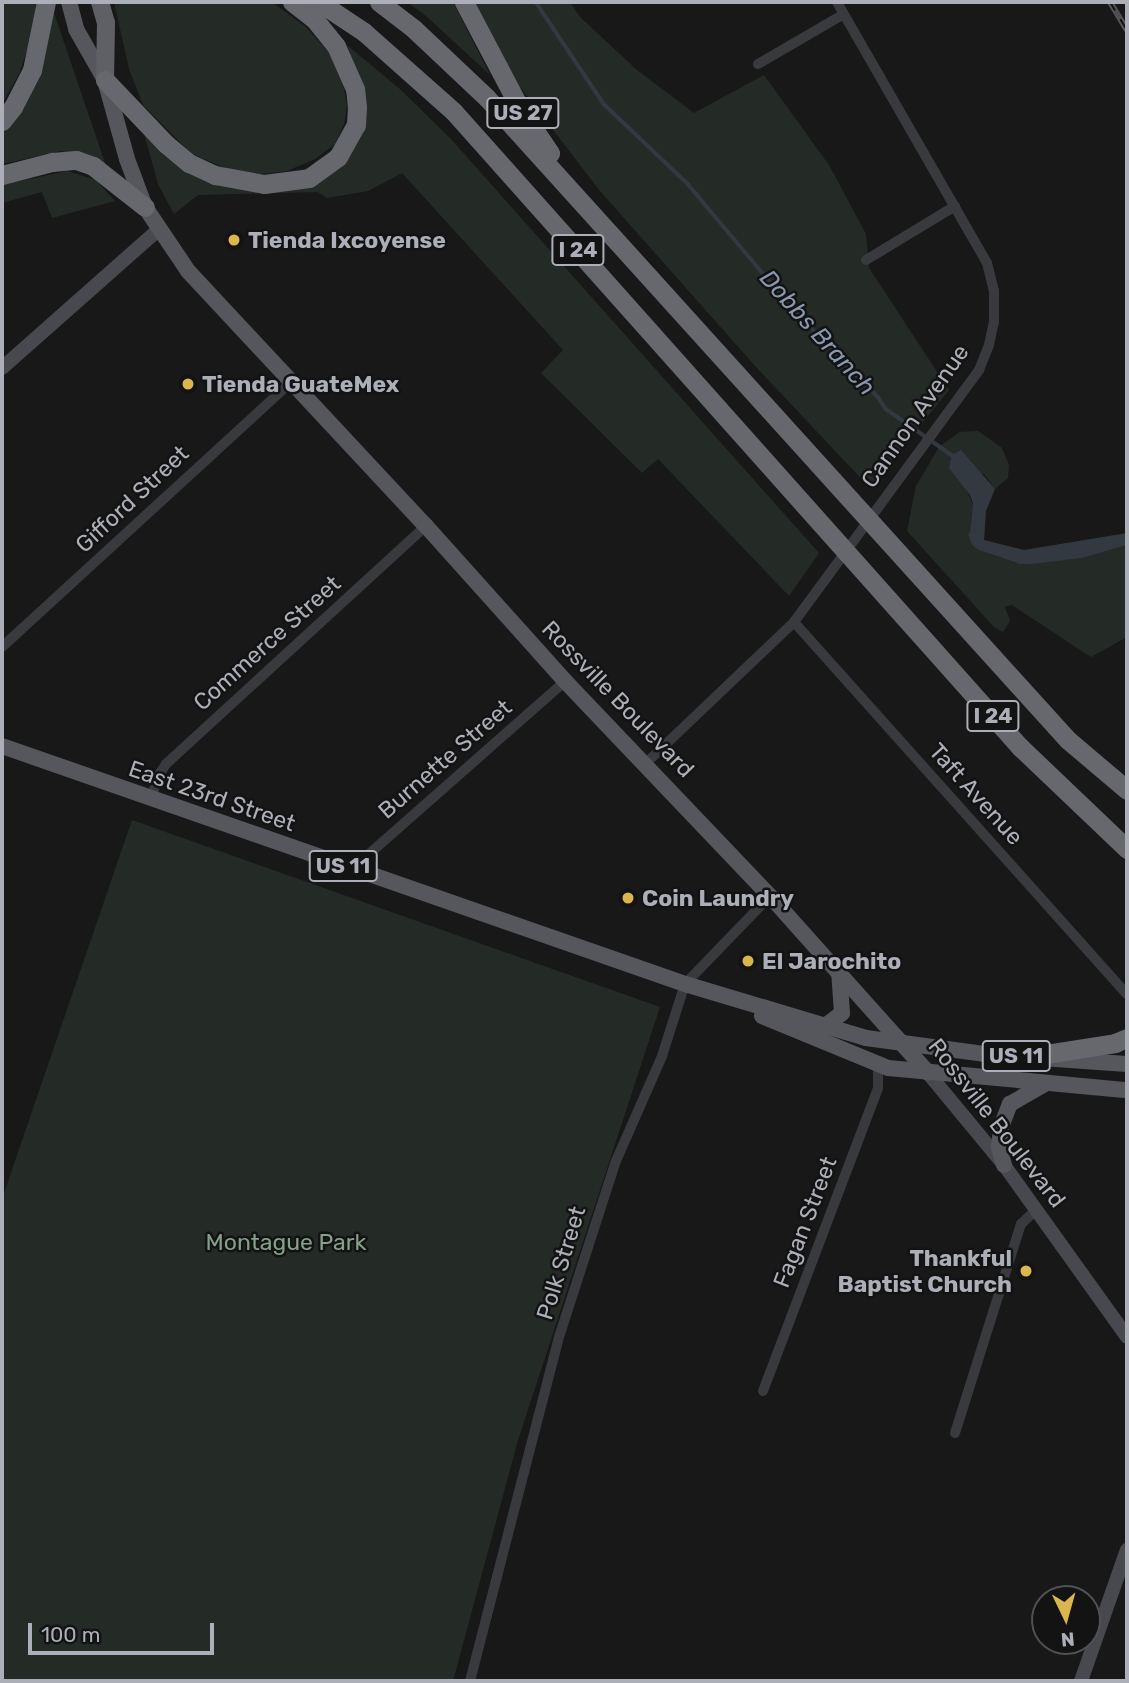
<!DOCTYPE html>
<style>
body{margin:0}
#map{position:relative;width:1129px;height:1683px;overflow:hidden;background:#181819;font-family:Rubik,sans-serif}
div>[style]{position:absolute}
.green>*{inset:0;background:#242b26}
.water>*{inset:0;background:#333941}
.stream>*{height:3.5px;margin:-1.75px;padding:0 1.75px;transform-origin:1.75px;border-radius:1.75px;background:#333941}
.minor>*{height:10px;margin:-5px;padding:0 5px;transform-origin:5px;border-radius:5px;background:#393a3e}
.secondary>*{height:14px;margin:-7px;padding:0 7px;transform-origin:7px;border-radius:7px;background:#48494e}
.primary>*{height:16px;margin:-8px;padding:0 8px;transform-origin:8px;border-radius:8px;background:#56575d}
.trunk>*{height:18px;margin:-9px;padding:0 9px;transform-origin:9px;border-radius:9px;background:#5e6066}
.motorway>*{height:19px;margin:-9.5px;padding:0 9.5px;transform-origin:9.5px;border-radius:9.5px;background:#66686e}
.rail>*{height:6px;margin-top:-3px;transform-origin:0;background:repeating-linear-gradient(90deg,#131314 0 10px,#535459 0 20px);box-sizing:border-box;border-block:2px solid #535459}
.dots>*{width:19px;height:19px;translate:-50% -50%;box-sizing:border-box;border:4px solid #131314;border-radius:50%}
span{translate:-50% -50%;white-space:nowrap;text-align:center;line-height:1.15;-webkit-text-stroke:5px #131314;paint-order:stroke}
.shield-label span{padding:2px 5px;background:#131314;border:2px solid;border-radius:5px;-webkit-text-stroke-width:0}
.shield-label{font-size:21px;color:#acafb7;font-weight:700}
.poi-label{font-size:23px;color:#acafb7;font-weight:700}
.left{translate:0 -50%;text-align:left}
.right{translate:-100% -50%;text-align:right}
.street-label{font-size:23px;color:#acafb7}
.park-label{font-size:23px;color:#85a089}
.water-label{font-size:24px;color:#8799ae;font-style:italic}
.frame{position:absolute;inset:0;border:4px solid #acafb7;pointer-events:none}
.north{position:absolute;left:1031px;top:1585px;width:70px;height:70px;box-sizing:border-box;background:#131314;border:2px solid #505155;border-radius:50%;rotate:175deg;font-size:19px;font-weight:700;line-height:28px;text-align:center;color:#acafb7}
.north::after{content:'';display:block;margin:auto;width:24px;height:32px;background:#dbb54e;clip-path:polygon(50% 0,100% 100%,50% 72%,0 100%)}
.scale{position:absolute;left:28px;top:1623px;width:186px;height:32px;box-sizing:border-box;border:4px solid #acafb7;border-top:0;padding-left:9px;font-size:21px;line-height:24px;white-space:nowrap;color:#acafb7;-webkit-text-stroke:5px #131314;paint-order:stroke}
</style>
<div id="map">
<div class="green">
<div style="clip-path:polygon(2px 2px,36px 2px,34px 30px,19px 74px,2px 104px)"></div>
<div style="clip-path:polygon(114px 2px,272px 2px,306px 27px,331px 55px,342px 79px,347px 105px,344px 124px,335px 144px,315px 159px,287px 171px,260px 174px,228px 169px,192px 154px,143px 105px,129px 69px)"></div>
<div style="clip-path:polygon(407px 2px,453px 2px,490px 75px,425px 15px)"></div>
<div style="clip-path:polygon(471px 2px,570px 2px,580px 17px,637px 70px,694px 113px,764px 75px,829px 165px,866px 234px,869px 268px,949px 390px,870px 488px,756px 367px,600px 191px,511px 75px)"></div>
<div style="clip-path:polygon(51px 4px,107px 169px,87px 156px,61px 151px,2px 164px,2px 132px,28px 95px)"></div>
<div style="clip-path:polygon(347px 45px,401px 90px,451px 139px,819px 553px,789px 596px,658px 459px,642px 473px,541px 373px,563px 350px,402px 173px,368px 191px,327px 198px,318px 192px,198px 195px,174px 214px,158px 184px,142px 126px,213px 181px,331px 172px,357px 143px,365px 114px,359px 79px)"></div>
<div style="clip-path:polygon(67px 171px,96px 180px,115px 201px,52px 218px,42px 192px,2px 203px,2px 185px)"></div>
<div style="clip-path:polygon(978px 431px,1002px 448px,1009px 465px,1008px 478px,995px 489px,984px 474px,950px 468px,963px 482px,975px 509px,974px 536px,969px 534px,990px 554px,1021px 564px,1082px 558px,1127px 545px,1127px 637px,1091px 657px,1012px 605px,1005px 607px,1010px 621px,1003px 632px,994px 627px,907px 531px,916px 486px,939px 447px,960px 432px)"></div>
<div style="clip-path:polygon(132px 820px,660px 1007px,518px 1440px,453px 1681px,2px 1681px,2px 1199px)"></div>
</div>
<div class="water">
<div style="clip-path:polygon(961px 450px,995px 489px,986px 511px,984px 540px,1024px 550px,1127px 533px,1127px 545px,1082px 558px,1031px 564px,1020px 564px,979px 550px,972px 545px,968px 533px,974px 535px,975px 509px,970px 495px,949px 468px,952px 455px)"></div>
</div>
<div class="stream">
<div style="left:536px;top:2px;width:123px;rotate:56.3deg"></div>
<div style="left:604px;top:104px;width:116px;rotate:43.6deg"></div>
<div style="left:688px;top:184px;width:162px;rotate:50deg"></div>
<div style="left:792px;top:308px;width:124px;rotate:46deg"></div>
<div style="left:878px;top:397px;width:14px;rotate:56deg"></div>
<div style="left:886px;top:409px;width:85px;rotate:35deg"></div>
<div style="left:974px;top:538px;width:4px;rotate:-124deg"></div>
<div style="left:972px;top:535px;width:30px;rotate:-84deg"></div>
</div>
<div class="minor">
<div style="left:758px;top:64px;width:99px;rotate:-30.2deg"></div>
<div style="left:866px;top:260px;width:104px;rotate:-31.2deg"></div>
<div style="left:794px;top:622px;width:499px;rotate:48.2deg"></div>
<div style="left:2px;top:647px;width:392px;rotate:-42.5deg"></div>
<div style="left:646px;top:763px;width:204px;rotate:-43.6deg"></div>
<div style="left:794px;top:622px;width:313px;rotate:-53.7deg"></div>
<div style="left:979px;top:370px;width:27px;rotate:-68deg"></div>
<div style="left:989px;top:345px;width:24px;rotate:-78deg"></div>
<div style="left:994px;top:322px;width:31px;rotate:-90deg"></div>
<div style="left:994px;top:291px;width:29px;rotate:-104deg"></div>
<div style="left:987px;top:263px;width:301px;rotate:-119.9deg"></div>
<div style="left:151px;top:800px;width:25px;rotate:-74deg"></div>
<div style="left:158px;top:776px;width:14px;rotate:-56deg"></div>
<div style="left:166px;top:764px;width:352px;rotate:-42.5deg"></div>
<div style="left:352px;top:869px;width:284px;rotate:-41.4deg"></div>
<div style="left:763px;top:1391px;width:324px;rotate:-69.2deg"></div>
<div style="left:878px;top:1088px;width:23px;rotate:-90deg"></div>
<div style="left:955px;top:1433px;width:219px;rotate:-72.5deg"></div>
<div style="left:1021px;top:1224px;width:21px;rotate:-43deg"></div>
<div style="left:470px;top:1681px;width:358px;rotate:-75.5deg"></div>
<div style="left:560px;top:1334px;width:182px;rotate:-72.1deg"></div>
<div style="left:616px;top:1161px;width:115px;rotate:-66.3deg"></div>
<div style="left:662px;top:1056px;width:76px;rotate:-72.3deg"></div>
<div style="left:685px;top:984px;width:122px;rotate:-46deg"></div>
</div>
<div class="secondary">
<div style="left:2px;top:368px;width:208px;rotate:-41.5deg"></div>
<div style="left:928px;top:1073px;width:119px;rotate:50.4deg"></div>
<div style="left:1004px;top:1165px;width:211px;rotate:54.4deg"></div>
<div style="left:1081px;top:1681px;width:139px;rotate:-70.7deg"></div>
</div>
<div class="primary">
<div style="left:69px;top:2px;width:28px;rotate:75deg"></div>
<div style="left:76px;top:29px;width:59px;rotate:60.4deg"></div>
<div style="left:105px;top:80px;width:82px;rotate:74.4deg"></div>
<div style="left:127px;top:159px;width:51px;rotate:69.4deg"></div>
<div style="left:145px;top:207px;width:77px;rotate:56.1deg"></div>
<div style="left:188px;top:271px;width:349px;rotate:47deg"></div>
<div style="left:426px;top:526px;width:208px;rotate:48.1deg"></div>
<div style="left:565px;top:681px;width:297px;rotate:46.4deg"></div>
<div style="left:770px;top:896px;width:237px;rotate:48.2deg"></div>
<div style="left:2px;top:746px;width:723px;rotate:19.21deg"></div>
<div style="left:685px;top:984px;width:189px;rotate:16.6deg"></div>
<div style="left:866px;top:1038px;width:119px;rotate:7.7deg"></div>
<div style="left:984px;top:1054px;width:143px;rotate:4deg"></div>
<div style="left:762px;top:1016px;width:136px;rotate:22.4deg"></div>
<div style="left:888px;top:1068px;width:240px;rotate:5.3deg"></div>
<div style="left:825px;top:1026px;width:21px;rotate:-37deg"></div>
<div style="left:842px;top:1013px;width:39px;rotate:-94deg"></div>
<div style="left:1004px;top:1165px;width:19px;rotate:-106deg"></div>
<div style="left:999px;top:1147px;width:20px;rotate:-84deg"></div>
<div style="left:1001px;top:1127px;width:25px;rotate:-69deg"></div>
<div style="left:1010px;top:1104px;width:39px;rotate:-30deg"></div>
</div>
<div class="trunk">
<div style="left:100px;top:2px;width:22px;rotate:74deg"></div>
<div style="left:106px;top:23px;width:57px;rotate:91deg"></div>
</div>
<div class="motorway">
<div style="left:319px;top:2px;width:54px;rotate:33.7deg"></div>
<div style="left:364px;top:32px;width:120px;rotate:41.6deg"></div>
<div style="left:454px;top:112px;width:851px;rotate:48.29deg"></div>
<div style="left:1020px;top:747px;width:148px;rotate:43.6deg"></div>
<div style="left:379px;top:2px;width:44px;rotate:37.6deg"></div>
<div style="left:414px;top:29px;width:100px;rotate:43.4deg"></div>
<div style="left:487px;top:98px;width:866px;rotate:47.86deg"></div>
<div style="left:1068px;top:740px;width:77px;rotate:40.3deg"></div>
<div style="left:464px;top:2px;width:122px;rotate:62.2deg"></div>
<div style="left:521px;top:110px;width:52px;rotate:56deg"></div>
<div style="left:105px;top:80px;width:88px;rotate:46.4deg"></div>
<div style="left:166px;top:144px;width:30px;rotate:40deg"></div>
<div style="left:189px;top:163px;width:29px;rotate:25deg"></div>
<div style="left:215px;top:175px;width:50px;rotate:10.4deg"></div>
<div style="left:264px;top:184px;width:45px;rotate:-7.6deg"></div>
<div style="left:309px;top:178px;width:36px;rotate:-36deg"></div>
<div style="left:338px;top:157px;width:37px;rotate:-61deg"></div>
<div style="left:356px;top:125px;width:18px;rotate:-87deg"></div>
<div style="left:357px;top:107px;width:18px;rotate:-96deg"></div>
<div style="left:355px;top:89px;width:47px;rotate:-113.8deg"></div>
<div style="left:336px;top:46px;width:35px;rotate:-129deg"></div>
<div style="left:314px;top:19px;width:28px;rotate:-142deg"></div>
<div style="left:2px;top:121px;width:18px;rotate:-52deg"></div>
<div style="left:13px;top:107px;width:42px;rotate:-62.8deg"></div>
<div style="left:32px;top:70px;width:69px;rotate:-78.4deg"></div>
<div style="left:2px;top:175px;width:52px;rotate:-14.6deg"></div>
<div style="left:52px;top:162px;width:24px;rotate:-5deg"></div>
<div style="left:76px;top:160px;width:18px;rotate:19deg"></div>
<div style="left:93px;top:166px;width:66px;rotate:38.3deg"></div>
<div style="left:1027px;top:1057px;width:89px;rotate:-9deg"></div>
<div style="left:1115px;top:1043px;width:13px;rotate:-23deg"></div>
</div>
<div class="rail">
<div style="left:1110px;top:2px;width:33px;rotate:59deg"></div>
</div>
<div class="dots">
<div style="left:234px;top:240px;background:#dbb54e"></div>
<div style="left:188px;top:384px;background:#dbb54e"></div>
<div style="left:628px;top:898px;background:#dbb54e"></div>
<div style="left:748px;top:961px;background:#dbb54e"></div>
<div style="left:1026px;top:1271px;background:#dbb54e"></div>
</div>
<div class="shield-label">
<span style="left:523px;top:113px">US 27</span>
<span style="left:578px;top:250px">I 24</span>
<span style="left:993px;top:716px">I 24</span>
<span style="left:343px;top:866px">US 11</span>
<span style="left:1016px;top:1056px">US 11</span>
</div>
<div class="poi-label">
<span class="left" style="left:248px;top:240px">Tienda Ixcoyense</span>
<span class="left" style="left:202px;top:384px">Tienda GuateMex</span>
<span class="left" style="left:642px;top:898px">Coin Laundry</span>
<span class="left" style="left:762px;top:961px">El Jarochito</span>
<span class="right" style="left:1012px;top:1271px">Thankful<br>Baptist Church</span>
</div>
<div class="street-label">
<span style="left:915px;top:416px;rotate:-55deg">Cannon Avenue</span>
<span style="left:132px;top:499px;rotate:-43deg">Gifford Street</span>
<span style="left:267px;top:643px;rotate:-42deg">Commerce Street</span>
<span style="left:618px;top:699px;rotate:46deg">Rossville Boulevard</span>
<span style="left:445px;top:759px;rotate:-41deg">Burnette Street</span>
<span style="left:976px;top:794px;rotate:48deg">Taft Avenue</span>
<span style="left:212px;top:796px;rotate:19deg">East 23rd Street</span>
<span style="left:997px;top:1123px;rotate:52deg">Rossville Boulevard</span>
<span style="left:805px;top:1222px;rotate:-69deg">Fagan Street</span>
<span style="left:561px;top:1263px;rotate:-73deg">Polk Street</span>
</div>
<div class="park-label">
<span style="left:286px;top:1242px">Montague Park</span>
</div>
<div class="water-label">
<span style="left:817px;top:333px;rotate:48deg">Dobbs Branch</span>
</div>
<div class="frame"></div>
<div class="north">N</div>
<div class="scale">100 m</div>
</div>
